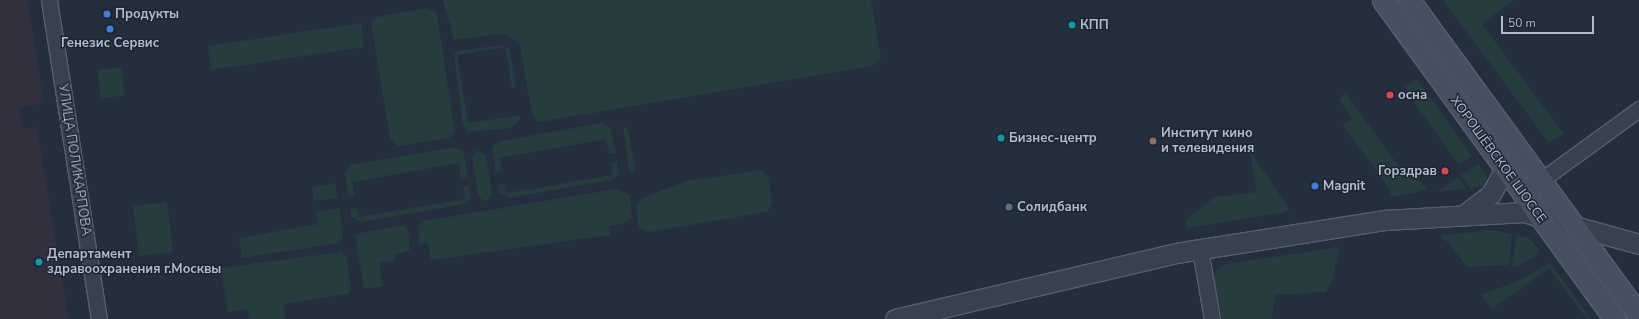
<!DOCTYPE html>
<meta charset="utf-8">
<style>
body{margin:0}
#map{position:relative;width:1639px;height:319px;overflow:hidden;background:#242f3e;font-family:"Nunito Sans",sans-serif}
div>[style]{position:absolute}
.medical>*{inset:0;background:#32303f}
.green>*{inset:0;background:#263c3f}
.roads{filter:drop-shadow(1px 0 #565f6c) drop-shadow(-1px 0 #565f6c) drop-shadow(0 1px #565f6c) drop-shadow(0 -1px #565f6c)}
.minor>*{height:15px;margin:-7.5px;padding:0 7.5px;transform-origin:7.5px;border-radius:7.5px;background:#38414e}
.tertiary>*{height:19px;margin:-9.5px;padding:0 9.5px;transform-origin:9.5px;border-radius:9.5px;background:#38414e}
.secondary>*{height:21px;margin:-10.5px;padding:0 10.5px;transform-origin:10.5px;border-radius:10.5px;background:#465061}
.dots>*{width:11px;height:11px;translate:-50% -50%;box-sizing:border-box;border:2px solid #1d2633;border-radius:50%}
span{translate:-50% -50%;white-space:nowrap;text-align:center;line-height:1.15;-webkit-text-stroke:3px #1d2633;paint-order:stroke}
.poi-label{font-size:13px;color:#b4bcc9;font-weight:700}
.left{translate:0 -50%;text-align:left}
.right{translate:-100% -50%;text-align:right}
.street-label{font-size:13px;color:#b4bcc9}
.scale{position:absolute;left:1501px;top:16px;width:93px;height:18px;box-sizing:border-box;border:2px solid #b4bcc9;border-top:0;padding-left:5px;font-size:12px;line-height:14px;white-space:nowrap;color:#b4bcc9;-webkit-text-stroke:3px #1d2633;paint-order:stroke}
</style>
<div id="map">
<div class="medical">
<div style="clip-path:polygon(0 0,27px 0,44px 103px,19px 107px,23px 129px,37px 127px,69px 319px,0 319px)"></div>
</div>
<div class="green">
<div style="clip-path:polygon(443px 0,871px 0,881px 58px,872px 66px,540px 122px,533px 118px,519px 42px,502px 34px,454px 40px)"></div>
<div style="clip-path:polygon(1443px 0,1514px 0,1482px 24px,1564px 134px,1548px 142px)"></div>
<div style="clip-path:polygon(428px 8px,437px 14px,455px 133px,449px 138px,398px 146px,390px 139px,371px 22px,377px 17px)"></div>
<div style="clip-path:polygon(361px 23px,364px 47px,211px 70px,208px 46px)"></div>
<div style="clip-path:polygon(502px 45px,510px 50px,516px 88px,512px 88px,505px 47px,457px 55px,468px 123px,520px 115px,520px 119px,511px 128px,468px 132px,463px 124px,454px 55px,458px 51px)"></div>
<div style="clip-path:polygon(121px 67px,125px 95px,101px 99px,97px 70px)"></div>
<div style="clip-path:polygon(1417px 79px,1472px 156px,1459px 165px,1404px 88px)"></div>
<div style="clip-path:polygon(1345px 93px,1406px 176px,1413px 171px,1427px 190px,1391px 197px,1390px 190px,1343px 125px,1352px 118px,1339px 99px)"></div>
<div style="clip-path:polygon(603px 123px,610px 127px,616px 153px,609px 154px,606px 139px,500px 158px,502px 171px,496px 172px,492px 147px,499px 141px)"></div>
<div style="clip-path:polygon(623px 127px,628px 129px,635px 170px,632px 173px,629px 171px)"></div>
<div style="clip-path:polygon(455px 147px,463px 151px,468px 177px,461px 178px,459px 163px,352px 182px,354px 195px,348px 196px,345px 172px,351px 165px)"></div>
<div style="clip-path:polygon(477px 150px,486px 155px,492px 194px,489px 200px,483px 201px,478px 195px,472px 157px)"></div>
<div style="clip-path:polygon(1250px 151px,1289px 209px,1286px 212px,1187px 228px,1186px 219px,1215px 197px,1257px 192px)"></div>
<div style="clip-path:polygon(617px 161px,619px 174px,612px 180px,509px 198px,499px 192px,498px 185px,504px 184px,506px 193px,613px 175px,611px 162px)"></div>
<div style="clip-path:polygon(1478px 164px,1487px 177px,1486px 185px,1470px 189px,1461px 175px)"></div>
<div style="clip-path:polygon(761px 170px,768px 176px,772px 202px,768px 212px,648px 232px,639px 228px,636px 204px,643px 198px,687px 181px)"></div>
<div style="clip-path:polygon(1458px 177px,1467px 189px,1438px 191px)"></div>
<div style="clip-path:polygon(335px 183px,337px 198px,314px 201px,312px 187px)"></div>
<div style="clip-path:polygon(469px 185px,471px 198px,464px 204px,361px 222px,351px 216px,350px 209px,357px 208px,359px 217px,465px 199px,463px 186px)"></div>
<div style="clip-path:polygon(617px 189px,630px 195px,632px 217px,623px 224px,609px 226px,610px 235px,431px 260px,428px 243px,419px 244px,418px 227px,424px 221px)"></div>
<div style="clip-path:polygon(167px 202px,173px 252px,139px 256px,133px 206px)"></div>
<div style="clip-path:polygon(339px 208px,343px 237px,339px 243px,242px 258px,239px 238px,318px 224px,316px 212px)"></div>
<div style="clip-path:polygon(404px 225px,408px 230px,410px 250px,394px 255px,395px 261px,379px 263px,383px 287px,364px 288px,355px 234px)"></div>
<div style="clip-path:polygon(1494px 230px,1512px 234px,1509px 265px,1467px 267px,1448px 242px,1441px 239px,1442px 235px)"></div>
<div style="clip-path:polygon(1516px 235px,1529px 238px,1539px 250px,1536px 256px,1517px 267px,1512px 266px)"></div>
<div style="clip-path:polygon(1339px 247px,1333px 279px,1326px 292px,1275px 295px,1272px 319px,1222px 319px,1213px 279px,1217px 270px,1226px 264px)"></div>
<div style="clip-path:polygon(341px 252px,347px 258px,351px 290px,348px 294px,283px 304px,286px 319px,249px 319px,247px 309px,228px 312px,221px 268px)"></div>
<div style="clip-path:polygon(1550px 263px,1591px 319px,1587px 319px,1549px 268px,1492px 309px,1481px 295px,1520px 280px)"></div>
</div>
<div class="roads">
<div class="minor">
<div style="left:49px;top:0;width:323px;rotate:81.1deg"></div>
<div style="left:1522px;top:194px;width:145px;rotate:-36deg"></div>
<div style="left:1200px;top:249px;width:71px;rotate:80.3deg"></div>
</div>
<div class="tertiary">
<div style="left:1466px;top:213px;width:31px;rotate:-37deg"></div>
<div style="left:1491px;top:194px;width:26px;rotate:-61deg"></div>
<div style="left:895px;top:319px;width:289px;rotate:-13.2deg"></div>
<div style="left:1176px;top:253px;width:212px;rotate:-9deg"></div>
<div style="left:1385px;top:220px;width:139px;rotate:-3.3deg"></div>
<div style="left:1524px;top:212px;width:119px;rotate:15.5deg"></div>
</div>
<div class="secondary">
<div style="left:1383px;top:0;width:394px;rotate:54deg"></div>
<div style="left:1409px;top:0;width:390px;rotate:53.9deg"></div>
</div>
</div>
<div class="dots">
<div style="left:107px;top:14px;background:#3f7fe0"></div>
<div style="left:1072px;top:25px;background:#0f9aa8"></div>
<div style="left:110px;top:29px;background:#3f7fe0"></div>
<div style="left:1390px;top:95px;background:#e0444e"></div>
<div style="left:1001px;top:138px;background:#0f9aa8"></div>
<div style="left:1153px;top:141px;background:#8d6e63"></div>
<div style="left:1445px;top:171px;background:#e0444e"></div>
<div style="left:1315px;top:186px;background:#3f7fe0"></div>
<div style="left:1009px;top:207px;background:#5c6f8a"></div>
<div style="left:39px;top:262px;background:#0f9aa8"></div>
</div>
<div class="poi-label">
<span class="left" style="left:115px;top:14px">Продукты</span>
<span class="left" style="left:1080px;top:25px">КПП</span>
<span style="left:110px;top:43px">Генезис Сервис</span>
<span class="left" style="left:1398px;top:95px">осна</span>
<span class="left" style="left:1161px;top:141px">Институт кино<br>и телевидения</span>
<span class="left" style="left:1009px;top:138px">Бизнес-центр</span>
<span class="right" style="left:1437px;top:171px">Горздрав</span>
<span class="left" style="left:1323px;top:186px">Magnit</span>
<span class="left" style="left:1017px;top:207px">Солидбанк</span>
<span class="left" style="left:47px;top:262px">Департамент<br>здравоохранения г.Москвы</span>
</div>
<div class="street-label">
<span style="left:74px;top:160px;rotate:81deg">УЛИЦА ПОЛИКАРПОВА</span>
<span style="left:1498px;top:160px;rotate:54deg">ХОРОШЁВСКОЕ ШОССЕ</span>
</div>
<div class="scale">50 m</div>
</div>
